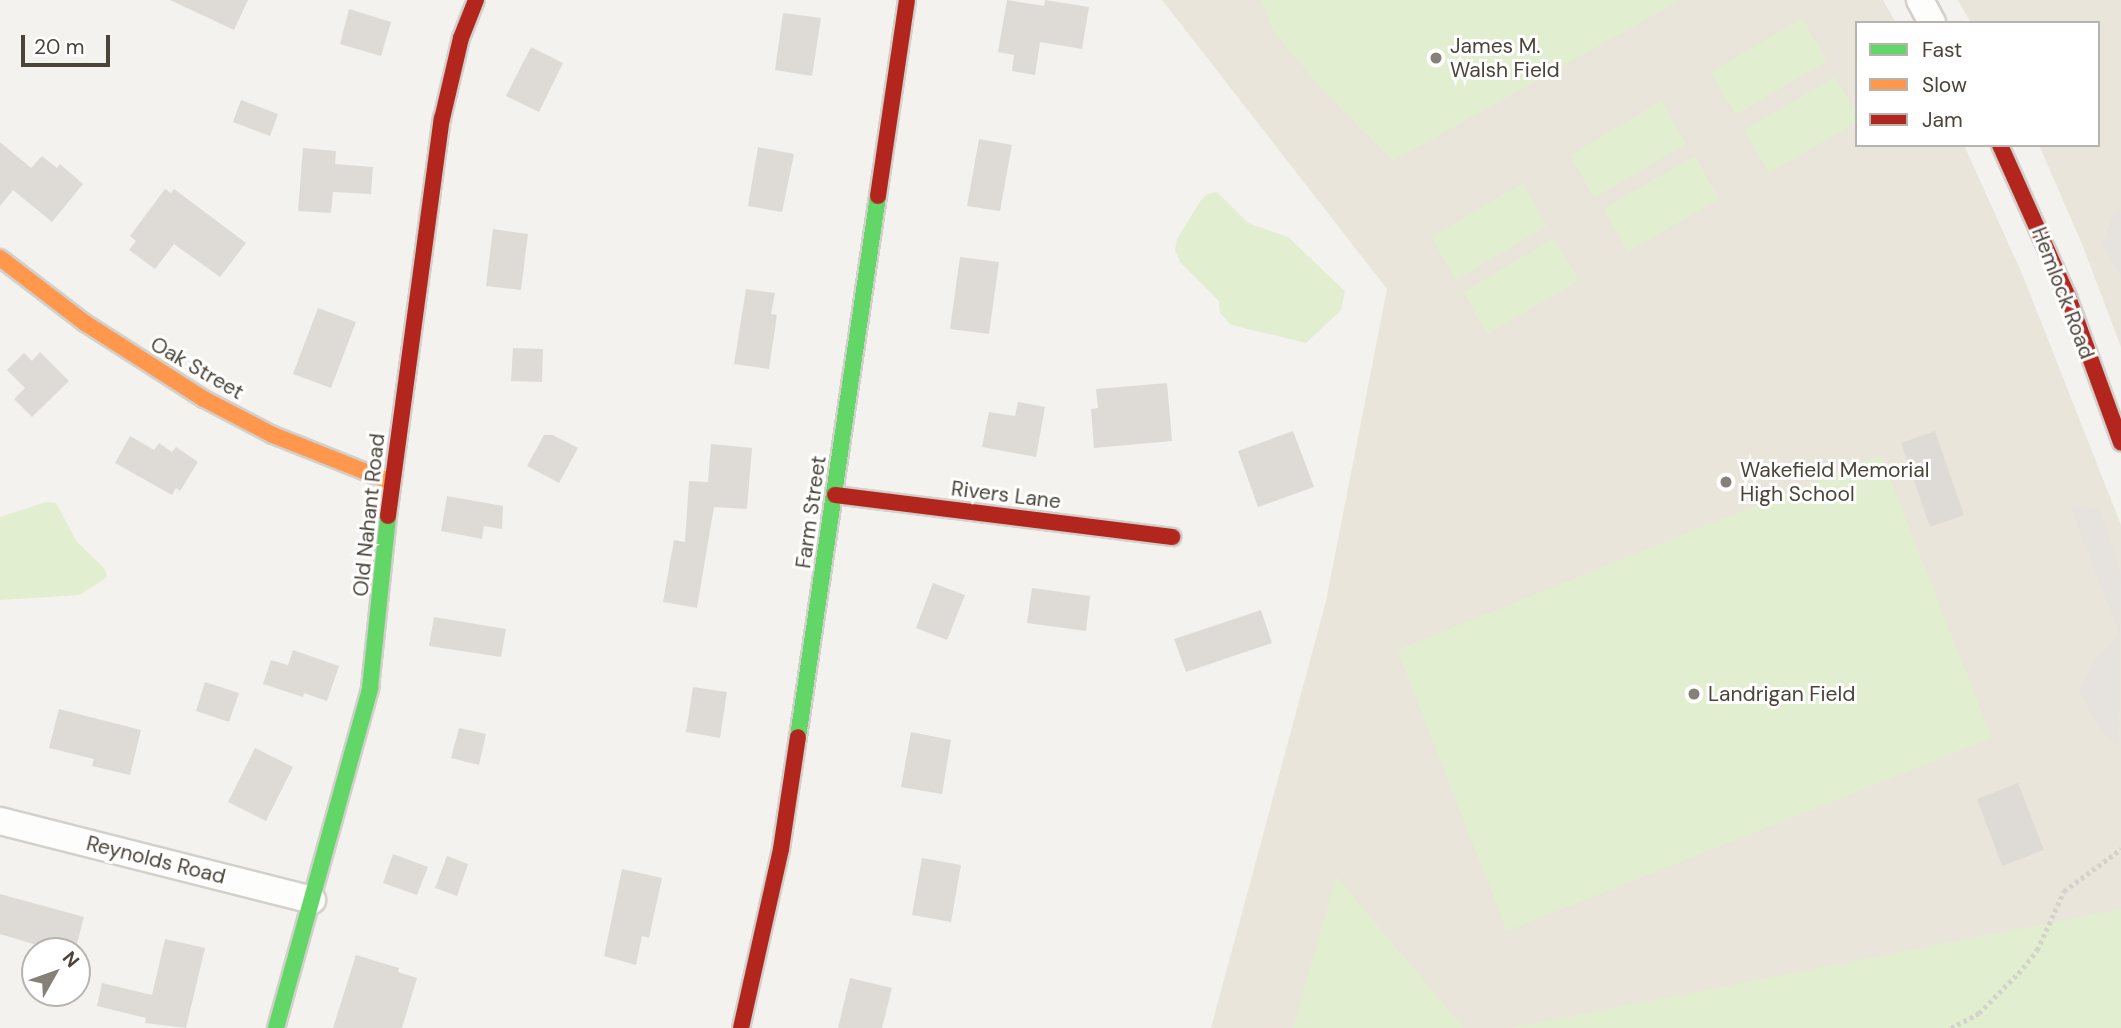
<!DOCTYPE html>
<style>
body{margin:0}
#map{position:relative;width:2121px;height:1028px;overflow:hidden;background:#f4f2ee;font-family:"DM Sans",sans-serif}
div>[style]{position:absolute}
.education>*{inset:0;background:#eae5da}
.green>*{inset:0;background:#e1eecf}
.parking>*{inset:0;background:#e6e3df}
.building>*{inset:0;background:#dedbd6}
.path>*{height:4.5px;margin-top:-2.25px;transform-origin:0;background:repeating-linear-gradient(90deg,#d3d2cc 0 3.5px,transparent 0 7px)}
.roads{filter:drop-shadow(2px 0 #d2d0cb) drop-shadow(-2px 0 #d2d0cb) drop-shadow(0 2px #d2d0cb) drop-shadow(0 -2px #d2d0cb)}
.street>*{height:26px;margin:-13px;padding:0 13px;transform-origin:13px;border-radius:13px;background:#fdfdfc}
.fast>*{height:16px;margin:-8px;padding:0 8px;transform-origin:8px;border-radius:8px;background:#63d668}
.slow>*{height:16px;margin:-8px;padding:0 8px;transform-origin:8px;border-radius:8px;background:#ff974d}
.jam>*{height:16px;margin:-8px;padding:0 8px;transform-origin:8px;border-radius:8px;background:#b3261e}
.dots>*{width:19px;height:19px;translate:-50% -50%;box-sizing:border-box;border:4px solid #fff;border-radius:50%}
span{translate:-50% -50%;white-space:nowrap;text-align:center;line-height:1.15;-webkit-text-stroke:6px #fff;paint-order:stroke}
.poi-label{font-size:21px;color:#4b4439}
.left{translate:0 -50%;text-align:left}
.street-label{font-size:21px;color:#4b4439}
.legend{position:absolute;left:1855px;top:21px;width:245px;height:126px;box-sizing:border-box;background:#fff;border:2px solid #b7b4b0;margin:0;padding:9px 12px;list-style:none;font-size:21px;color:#4b4439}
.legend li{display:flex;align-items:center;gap:14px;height:35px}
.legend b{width:35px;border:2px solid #b7b4b0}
.north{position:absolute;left:21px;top:937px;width:70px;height:70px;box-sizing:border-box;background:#fff;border:2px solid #b7b4b0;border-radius:50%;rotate:50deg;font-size:19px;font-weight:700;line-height:28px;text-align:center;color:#4b4439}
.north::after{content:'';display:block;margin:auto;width:24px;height:32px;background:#868178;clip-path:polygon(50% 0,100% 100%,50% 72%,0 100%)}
.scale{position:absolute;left:21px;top:35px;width:89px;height:32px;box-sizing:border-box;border:4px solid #4b4439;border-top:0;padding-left:9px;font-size:21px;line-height:24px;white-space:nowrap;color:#4b4439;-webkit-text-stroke:5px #fff;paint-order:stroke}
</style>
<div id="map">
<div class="education">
<div style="clip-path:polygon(1162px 0,1883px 0,1896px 23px,1857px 23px,1857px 145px,1964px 145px,2023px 276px,2121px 525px,2121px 1028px,1211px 1028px,1326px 601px,1387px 289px)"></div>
<div style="clip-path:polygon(1958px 0,2121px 0,2121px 347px,2082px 244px,2039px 145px,2098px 145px,2098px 23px,1971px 23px)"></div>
</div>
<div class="green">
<div style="clip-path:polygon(1261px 0,1681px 0,1393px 161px,1318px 85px,1274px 32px)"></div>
<div style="clip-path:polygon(1802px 18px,1827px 61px,1735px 115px,1711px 72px)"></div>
<div style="clip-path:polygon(1835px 77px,1857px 114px,1857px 122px,1769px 173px,1744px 130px)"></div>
<div style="clip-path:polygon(1661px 101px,1686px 144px,1594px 198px,1570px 155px)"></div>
<div style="clip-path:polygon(1695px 156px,1719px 199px,1628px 252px,1603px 209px)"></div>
<div style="clip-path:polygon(1523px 183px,1547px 226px,1456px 280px,1431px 237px)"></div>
<div style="clip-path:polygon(1217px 192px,1248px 223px,1288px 237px,1345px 291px,1341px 310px,1306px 343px,1231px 325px,1220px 313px,1219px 301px,1180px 262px,1175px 250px,1177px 239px,1201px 200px,1207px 194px)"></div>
<div style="clip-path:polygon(1554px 238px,1579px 281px,1487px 334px,1463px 292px)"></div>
<div style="clip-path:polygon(1881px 455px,1992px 738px,1507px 931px,1397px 650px)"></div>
<div style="clip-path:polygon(46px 502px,56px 503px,77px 542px,105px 569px,107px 577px,80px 595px,0 600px,0 517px)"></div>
<div style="clip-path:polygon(1336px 876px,1464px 1028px,1293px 1028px)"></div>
<div style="clip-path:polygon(2121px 909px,2121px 1028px,1511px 1028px)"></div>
</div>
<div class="parking">
<div style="clip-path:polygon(2121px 211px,2121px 278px,2102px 243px,2114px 213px)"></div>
<div style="clip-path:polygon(2070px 506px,2100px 510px,2121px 571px,2119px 746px,2110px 741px,2095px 721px,2079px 691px,2096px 658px,2119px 634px)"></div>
</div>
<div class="building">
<div style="clip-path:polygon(170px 0,248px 0,234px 30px)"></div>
<div style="clip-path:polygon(1007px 0,1044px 6px,1045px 0,1089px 7px,1082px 49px,1040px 42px,1035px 75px,1012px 71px,1014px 55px,998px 52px)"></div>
<div style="clip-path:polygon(349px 9px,391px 22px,381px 56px,340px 44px)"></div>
<div style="clip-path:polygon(783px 13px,821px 18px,812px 76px,775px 70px)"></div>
<div style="clip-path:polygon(531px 47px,563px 63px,539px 112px,506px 96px)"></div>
<div style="clip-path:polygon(241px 100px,278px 114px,270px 136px,233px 122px)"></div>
<div style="clip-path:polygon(979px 139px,1012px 145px,1000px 211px,967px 206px)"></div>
<div style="clip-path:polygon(0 142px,31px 168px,42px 156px,57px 168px,60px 164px,83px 184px,52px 222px,13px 190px,0 206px)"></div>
<div style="clip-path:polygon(758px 147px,794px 154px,782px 212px,748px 206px)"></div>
<div style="clip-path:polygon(303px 148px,336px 151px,335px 164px,373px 167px,371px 194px,333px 192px,331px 213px,298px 211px)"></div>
<div style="clip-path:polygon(165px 189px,171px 193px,174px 189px,246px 243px,220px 277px,174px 244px,155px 269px,129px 250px,136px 241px,130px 236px)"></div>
<div style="clip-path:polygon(493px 229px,528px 234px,521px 290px,486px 286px)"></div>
<div style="clip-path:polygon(960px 257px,999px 262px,989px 334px,950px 329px)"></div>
<div style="clip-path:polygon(746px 289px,775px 293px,771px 314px,777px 315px,769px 369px,734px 364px)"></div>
<div style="clip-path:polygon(318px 308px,356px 322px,331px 388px,293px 374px)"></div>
<div style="clip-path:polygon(513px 348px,543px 349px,542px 382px,511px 381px)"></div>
<div style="clip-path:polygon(40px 352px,69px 381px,32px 417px,14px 399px,25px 388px,7px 370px,24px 353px,32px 361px)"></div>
<div style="clip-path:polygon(1167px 383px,1172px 441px,1094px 448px,1091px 409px,1098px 408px,1096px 389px)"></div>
<div style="clip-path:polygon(1018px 402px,1045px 407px,1036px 457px,982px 447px,989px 412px,1015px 416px)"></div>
<div style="clip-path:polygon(1293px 431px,1314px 487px,1258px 507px,1238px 451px)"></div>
<div style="clip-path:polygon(1935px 431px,1964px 515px,1930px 527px,1901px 443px)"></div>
<div style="clip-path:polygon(544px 435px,553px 435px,578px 448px,559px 483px,527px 466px)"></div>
<div style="clip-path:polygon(130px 436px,154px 450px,159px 443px,172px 452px,176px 447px,198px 462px,180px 491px,176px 488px,172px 495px,115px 463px)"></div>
<div style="clip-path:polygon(711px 444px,752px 448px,747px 509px,714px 507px,697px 608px,663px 602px,674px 540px,685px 542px,689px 481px,708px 482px)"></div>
<div style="clip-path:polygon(447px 496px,503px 506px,502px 529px,484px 526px,482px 539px,441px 531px)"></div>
<div style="clip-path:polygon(933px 583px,965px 595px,947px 640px,916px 628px)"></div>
<div style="clip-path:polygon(1032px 588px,1090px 596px,1086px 631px,1027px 623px)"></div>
<div style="clip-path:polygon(1261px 610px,1272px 643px,1186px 672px,1174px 639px)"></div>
<div style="clip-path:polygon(434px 617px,506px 629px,501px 657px,429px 646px)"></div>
<div style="clip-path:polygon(293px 650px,339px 666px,327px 701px,304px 693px,303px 697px,263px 684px,271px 660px,288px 665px)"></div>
<div style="clip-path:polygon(205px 682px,239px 693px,229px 722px,196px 711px)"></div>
<div style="clip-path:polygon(693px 687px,727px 692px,720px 738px,686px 732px)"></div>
<div style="clip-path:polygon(59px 709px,141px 730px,130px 775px,92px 766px,94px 759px,49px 748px)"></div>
<div style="clip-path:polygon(459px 728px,486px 734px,479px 765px,451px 758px)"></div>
<div style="clip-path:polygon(911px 732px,951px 740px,942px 794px,901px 787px)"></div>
<div style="clip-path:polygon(255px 748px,293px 767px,266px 821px,228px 802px)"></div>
<div style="clip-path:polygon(2018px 783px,2044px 850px,2002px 866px,1977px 799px)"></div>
<div style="clip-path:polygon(393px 854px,428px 867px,417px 895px,383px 883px)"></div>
<div style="clip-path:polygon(447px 856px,468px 864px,457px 896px,435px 888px)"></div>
<div style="clip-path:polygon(922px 858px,961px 865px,951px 922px,912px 915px)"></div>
<div style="clip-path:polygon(622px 869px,662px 878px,649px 938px,642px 936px,636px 965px,604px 956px)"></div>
<div style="clip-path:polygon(0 894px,84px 917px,75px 951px,56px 951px,0 934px)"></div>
<div style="clip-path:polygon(165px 939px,205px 948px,186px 1028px,145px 1023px,146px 1018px,97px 1006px,102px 983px,152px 995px)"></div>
<div style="clip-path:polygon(356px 955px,399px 968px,398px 972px,417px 978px,402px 1028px,333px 1028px)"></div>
<div style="clip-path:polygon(850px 978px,892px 988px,882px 1028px,838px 1028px)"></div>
</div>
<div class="path">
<div style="left:1951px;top:1028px;width:32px;rotate:-28deg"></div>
<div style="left:1979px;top:1013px;width:63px;rotate:-45.6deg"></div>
<div style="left:2023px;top:968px;width:23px;rotate:-52deg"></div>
<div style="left:2037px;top:950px;width:65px;rotate:-65.4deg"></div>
<div style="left:2064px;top:891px;width:71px;rotate:-36.4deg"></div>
</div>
<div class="roads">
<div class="street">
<div style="left:1920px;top:0;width:26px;rotate:62deg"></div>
<div style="left:0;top:821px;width:322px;rotate:14.2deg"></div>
</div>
<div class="fast">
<div style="left:798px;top:737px;width:547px;rotate:-81.59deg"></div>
<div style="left:276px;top:1028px;width:353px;rotate:-74.5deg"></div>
<div style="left:370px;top:688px;width:173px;rotate:-84deg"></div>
</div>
<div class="slow">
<div style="left:0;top:258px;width:107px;rotate:37.4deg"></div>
<div style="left:85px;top:323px;width:141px;rotate:32.6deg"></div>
<div style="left:204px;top:399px;width:78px;rotate:27.6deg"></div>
<div style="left:273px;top:435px;width:127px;rotate:21.7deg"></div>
</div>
<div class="jam">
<div style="left:2000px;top:145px;width:167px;rotate:65.9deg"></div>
<div style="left:2068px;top:297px;width:155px;rotate:70deg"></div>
<div style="left:878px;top:196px;width:198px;rotate:-81.6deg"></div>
<div style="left:835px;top:495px;width:340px;rotate:7.1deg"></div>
<div style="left:388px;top:516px;width:401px;rotate:-82.3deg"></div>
<div style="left:442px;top:119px;width:83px;rotate:-76.8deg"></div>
<div style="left:461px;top:38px;width:41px;rotate:-68.5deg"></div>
<div style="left:741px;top:1028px;width:183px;rotate:-77.4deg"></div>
<div style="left:781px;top:849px;width:113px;rotate:-81.4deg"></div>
</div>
</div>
<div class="dots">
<div style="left:1436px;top:58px;background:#868178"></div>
<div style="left:1726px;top:482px;background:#868178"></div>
<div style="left:1694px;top:694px;background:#868178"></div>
</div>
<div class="poi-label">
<span class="left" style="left:1450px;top:58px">James M.<br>Walsh Field</span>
<span class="left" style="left:1740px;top:482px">Wakefield Memorial<br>High School</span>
<span class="left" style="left:1708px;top:694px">Landrigan Field</span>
</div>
<div class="street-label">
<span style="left:2063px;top:293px;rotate:69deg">Hemlock Road</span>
<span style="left:197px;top:368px;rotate:30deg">Oak Street</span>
<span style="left:1006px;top:495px;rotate:7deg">Rivers Lane</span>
<span style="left:811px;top:512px;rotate:-82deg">Farm Street</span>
<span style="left:369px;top:515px;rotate:-84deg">Old Nahant Road</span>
<span style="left:156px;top:860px;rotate:14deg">Reynolds Road</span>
</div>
<ul class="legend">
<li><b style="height:9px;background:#63d668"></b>Fast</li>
<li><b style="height:9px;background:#ff974d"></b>Slow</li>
<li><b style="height:9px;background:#b3261e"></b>Jam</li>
</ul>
<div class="north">N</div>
<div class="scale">20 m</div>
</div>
